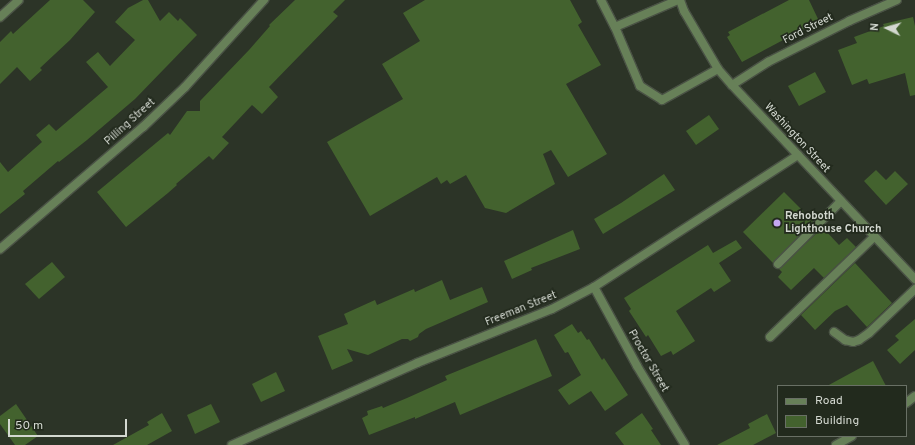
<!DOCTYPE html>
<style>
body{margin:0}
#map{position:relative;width:915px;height:445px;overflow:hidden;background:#2c3427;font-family:Overpass,sans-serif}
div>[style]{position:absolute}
.building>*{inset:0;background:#43622e}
.roads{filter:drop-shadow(1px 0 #4a5245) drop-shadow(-1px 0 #4a5245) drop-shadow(0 1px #4a5245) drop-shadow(0 -1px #4a5245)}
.service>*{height:8px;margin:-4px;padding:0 4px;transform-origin:4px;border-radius:4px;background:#678058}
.minor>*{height:8px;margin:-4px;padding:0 4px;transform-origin:4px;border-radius:4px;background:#678058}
.tertiary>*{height:8px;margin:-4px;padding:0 4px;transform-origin:4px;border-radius:4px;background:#678058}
.dots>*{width:11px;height:11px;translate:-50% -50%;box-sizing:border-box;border:2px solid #222a1d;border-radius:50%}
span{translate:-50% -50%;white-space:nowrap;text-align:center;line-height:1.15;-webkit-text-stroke:3.5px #222a1d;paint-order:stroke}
.street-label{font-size:11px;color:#d3d8d0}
.poi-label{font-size:11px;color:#d3d8d0;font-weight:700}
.left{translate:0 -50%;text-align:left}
.legend{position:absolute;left:777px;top:385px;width:130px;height:52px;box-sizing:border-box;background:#222a1d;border:1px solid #697065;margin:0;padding:5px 7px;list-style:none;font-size:12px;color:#d3d8d0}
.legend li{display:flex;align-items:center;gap:8px;height:20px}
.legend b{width:20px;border:1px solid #697065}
.north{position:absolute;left:867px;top:8px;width:40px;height:40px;-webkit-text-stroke:3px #222a1d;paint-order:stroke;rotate:275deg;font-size:11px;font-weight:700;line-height:16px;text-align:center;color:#d3d8d0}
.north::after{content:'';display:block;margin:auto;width:14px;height:18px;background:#d3d8d0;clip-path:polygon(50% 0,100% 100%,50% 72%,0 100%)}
.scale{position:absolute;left:8px;top:419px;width:119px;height:18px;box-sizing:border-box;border:2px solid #d3d8d0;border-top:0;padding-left:5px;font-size:12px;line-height:14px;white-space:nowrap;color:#d3d8d0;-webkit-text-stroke:3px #222a1d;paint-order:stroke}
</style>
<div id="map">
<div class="building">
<div style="clip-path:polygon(50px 0,83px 0,95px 12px,70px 40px,40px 68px,42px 70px,30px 81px,17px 67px,0 84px,0 42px,11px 31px,13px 34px)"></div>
<div style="clip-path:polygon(143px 0,148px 0,160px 21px,169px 12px,178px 21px,180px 18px,197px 35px,135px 99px,87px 140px,59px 162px,58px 161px,23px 191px,25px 194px,0 214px,0 162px,8px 172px,42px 142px,36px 135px,49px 124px,56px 131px,108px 87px,86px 62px,98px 52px,110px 66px,135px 40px,115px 22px,128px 8px)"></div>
<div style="clip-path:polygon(295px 0,345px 0,333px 12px,338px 16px,269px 87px,278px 97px,262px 114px,252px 105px,222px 137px,229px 143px,213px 160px,209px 156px,176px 184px,177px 185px,168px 193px,126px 227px,97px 192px,168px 133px,170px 135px,187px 111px,200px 111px,200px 101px,249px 50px,270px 26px,269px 25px)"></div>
<div style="clip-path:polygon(425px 0,570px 0,582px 22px,578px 25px,601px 65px,566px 84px,607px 154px,568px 177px,551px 150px,543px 154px,555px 184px,506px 213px,485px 208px,466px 175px,450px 184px,447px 180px,441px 184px,437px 177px,370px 216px,327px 142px,403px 99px,382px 64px,420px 41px,403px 13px)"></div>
<div style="clip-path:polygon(789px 0,809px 0,819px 21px,742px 62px,727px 37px,730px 35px,728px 32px)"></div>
<div style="clip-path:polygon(913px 17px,915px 26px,915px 95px,910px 96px,905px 73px,869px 84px,867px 79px,852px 85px,838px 50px,857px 43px,854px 37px,884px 26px,883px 24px)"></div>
<div style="clip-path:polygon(815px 72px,826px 92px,799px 106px,788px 86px)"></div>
<div style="clip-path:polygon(709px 115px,719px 129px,696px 145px,686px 131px)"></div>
<div style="clip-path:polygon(876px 170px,886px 180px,895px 171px,908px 184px,886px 205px,864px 181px)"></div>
<div style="clip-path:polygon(664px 174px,675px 190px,603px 234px,594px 219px,621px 203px)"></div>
<div style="clip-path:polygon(784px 192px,813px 221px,773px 263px,743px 232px)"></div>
<div style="clip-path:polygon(821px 229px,824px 232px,825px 230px,839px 245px,847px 238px,856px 247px,824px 278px,814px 268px,791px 290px,778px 277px,782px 272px,779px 269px)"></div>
<div style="clip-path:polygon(573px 230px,580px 249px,531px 268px,532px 270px,512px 279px,504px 261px)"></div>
<div style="clip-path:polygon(736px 240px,742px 248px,719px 263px,731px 281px,714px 292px,711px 288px,676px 311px,695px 341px,673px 355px,671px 351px,661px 356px,648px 335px,646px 337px,629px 311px,631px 309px,624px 298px,708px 245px,713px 253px)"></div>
<div style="clip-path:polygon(52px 262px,65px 277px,39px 299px,25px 284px)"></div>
<div style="clip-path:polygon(855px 263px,892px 303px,867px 327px,847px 305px,835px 311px,815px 330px,801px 315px)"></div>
<div style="clip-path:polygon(442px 280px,450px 300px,482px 287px,488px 302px,426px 329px,419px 334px,418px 337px,410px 341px,408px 339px,402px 339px,368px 355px,347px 349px,353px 361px,332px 370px,318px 336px,348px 324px,344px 314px,375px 300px,377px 305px,414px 289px,415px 292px)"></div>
<div style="clip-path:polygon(915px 319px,915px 350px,900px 364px,887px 350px,899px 340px,895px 336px)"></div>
<div style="clip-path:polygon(572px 324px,578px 333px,581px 331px,587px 340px,589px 339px,602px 360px,604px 358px,628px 395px,605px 411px,591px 391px,569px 405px,558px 390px,581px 375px,568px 352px,565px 353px,554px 335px)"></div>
<div style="clip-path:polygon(536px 339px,552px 376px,460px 415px,455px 402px,415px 419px,415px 417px,369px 435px,362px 418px,368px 415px,367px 411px,382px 406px,383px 408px,407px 398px,447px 380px,445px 376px)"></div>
<div style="clip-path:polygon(873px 361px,886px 386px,827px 386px)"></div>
<div style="clip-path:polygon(276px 372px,285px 391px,261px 402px,252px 384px)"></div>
<div style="clip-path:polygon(16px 404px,38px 436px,25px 445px,15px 445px,0 424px,0 416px)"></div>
<div style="clip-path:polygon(211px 404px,220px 422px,195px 434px,187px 415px)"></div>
<div style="clip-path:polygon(162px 413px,172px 431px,147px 445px,113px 445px,149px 425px,147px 422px)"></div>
<div style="clip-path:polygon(642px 413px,653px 429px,651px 430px,661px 445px,624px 445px,615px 433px)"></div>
<div style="clip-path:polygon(767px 414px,776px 433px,753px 445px,717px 445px,750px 428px,748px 424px)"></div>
</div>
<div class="roads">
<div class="service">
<div style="left:601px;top:0;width:30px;rotate:63deg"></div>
<div style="left:615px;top:27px;width:69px;rotate:-23.2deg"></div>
<div style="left:615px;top:27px;width:64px;rotate:67deg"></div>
<div style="left:640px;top:86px;width:26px;rotate:32deg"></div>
<div style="left:662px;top:100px;width:64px;rotate:-29deg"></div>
<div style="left:778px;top:264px;width:89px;rotate:-45deg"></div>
<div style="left:834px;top:332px;width:14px;rotate:36deg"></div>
<div style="left:845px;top:340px;width:8px;rotate:14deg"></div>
<div style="left:853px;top:342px;width:6px;rotate:-18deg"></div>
<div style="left:859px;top:340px;width:12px;rotate:-35deg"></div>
<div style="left:869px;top:333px;width:64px;rotate:-43.7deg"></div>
<div style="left:770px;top:337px;width:144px;rotate:-43.9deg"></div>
</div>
<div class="minor">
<div style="left:0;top:17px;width:25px;rotate:-42deg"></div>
<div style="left:732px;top:85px;width:43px;rotate:-32.6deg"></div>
<div style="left:768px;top:62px;width:91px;rotate:-26.8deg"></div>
<div style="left:849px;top:21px;width:52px;rotate:-23.6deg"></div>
<div style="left:0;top:249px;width:188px;rotate:-40.5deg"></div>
<div style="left:143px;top:127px;width:58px;rotate:-43.6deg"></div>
<div style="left:185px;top:87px;width:118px;rotate:-47.8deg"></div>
<div style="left:594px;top:287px;width:90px;rotate:61.4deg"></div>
<div style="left:637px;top:366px;width:92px;rotate:58.7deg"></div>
<div style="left:906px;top:403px;width:11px;rotate:-38deg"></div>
<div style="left:232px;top:445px;width:202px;rotate:-23.9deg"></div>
<div style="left:417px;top:363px;width:145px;rotate:-21.8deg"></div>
<div style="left:552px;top:309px;width:47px;rotate:-27.6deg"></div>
<div style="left:594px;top:287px;width:243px;rotate:-32.9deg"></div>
<div style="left:836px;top:445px;width:18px;rotate:-29deg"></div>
</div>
<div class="tertiary">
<div style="left:680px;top:0;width:12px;rotate:70deg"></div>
<div style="left:684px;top:11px;width:67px;rotate:59.6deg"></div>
<div style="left:718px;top:69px;width:21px;rotate:49deg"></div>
<div style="left:732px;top:85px;width:267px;rotate:46.7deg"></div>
</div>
</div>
<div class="dots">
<div style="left:777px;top:223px;background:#c4a7f1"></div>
</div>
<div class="street-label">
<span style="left:808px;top:29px;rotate:-27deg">Ford Street</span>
<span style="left:130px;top:122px;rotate:-42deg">Pilling Street</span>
<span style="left:797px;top:138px;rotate:47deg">Washington Street</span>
<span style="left:521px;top:309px;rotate:-22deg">Freeman Street</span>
<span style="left:648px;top:361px;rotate:60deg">Proctor Street</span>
</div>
<div class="poi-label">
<span class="left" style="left:785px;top:223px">Rehoboth<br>Lighthouse Church</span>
</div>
<ul class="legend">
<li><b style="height:5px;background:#678058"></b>Road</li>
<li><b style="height:11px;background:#43622e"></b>Building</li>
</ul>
<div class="north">N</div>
<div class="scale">50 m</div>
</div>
